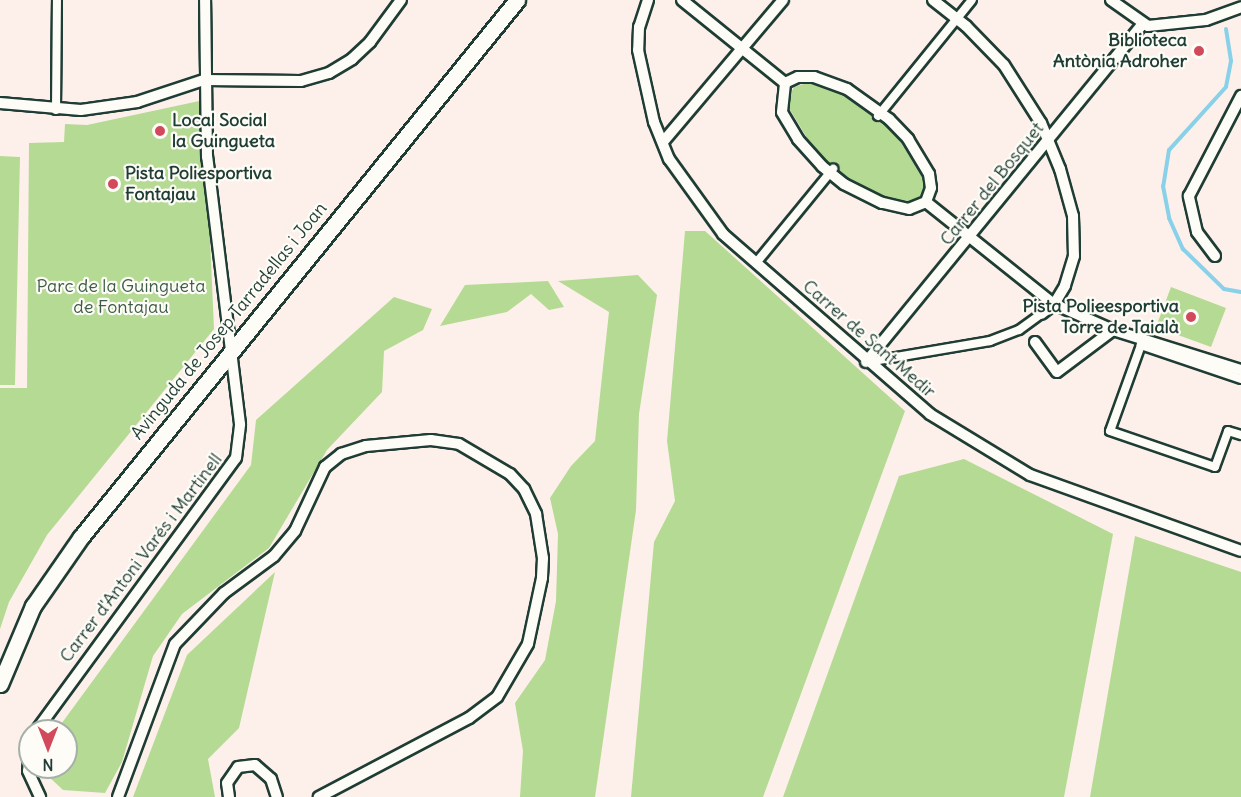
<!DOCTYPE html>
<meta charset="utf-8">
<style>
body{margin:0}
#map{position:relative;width:1241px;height:797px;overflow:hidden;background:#fdf0ea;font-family:Delius,sans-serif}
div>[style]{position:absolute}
.green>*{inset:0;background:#b5da94}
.stream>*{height:4px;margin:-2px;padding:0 2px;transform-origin:2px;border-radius:2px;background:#88d1e9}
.roads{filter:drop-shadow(2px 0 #1f3d34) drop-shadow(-2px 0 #1f3d34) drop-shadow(0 2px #1f3d34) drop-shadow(0 -2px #1f3d34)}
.pedestrian>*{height:8px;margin:-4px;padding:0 4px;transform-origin:4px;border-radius:4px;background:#fdfcf7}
.minor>*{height:10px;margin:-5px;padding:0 5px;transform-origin:5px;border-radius:5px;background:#fdfcf7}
.secondary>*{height:15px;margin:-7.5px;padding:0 7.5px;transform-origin:7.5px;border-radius:7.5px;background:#fdfcf7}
.dots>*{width:16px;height:16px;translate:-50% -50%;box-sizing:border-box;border:3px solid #fdfcf7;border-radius:50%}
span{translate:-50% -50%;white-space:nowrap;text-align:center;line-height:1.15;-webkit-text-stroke:4.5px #fdfcf7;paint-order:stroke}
.poi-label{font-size:18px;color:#1f3d34;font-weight:700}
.right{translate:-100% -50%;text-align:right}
.left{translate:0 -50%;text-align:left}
.street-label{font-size:18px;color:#1f3d34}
.park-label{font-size:18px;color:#3d5c47}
.north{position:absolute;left:18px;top:719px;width:60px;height:60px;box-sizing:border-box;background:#fdfcf7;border:2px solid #a4b0a9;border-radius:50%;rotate:180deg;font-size:16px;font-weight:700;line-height:24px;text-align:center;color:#1f3d34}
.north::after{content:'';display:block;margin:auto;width:21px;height:27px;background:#d1495b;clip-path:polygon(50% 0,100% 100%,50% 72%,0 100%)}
</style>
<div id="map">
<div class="green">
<div style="clip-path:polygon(810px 82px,855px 99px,887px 123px,925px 176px,927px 184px,921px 201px,893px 202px,866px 191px,846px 179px,813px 148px,786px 103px,794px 87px)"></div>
<div style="clip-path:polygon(204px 100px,214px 329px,47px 535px,9px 602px,0 629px,0 388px,27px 388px,29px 143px,64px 142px,65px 124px,87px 125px)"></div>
<div style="clip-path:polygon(0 156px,20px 157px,15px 385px,0 385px)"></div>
<div style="clip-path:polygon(685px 231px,705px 231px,905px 411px,763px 797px,631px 797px,654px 542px,675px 501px,667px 441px)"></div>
<div style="clip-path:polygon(638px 275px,657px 295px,639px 414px,636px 510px,595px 797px,520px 797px,523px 751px,515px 703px,545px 660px,556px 601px,558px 534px,550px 498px,571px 466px,595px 441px,609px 312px,558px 281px)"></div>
<div style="clip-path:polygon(548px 281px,564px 307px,549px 310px,531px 294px,507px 312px,440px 326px,465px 285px)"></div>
<div style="clip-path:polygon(1171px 287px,1226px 308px,1211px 347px,1156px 327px)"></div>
<div style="clip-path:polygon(394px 297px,432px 309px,423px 330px,384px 351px,382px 392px,327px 450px,269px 548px,182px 614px,153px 656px,122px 762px,105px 793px,63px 790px,46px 774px,47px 767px,66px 767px,66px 731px,56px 731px,251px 465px,256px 420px)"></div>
<div style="clip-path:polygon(964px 459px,1113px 534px,1064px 797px,783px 797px,899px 476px)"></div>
<div style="clip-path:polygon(1135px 536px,1241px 572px,1241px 797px,1090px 797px)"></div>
<div style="clip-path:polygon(275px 572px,239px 728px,208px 759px,215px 797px,133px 797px,187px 655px)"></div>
</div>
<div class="stream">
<div style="left:1226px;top:29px;width:32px;rotate:81deg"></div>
<div style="left:1231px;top:61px;width:26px;rotate:101deg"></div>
<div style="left:1226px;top:87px;width:85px;rotate:132.1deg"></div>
<div style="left:1169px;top:150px;width:36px;rotate:99deg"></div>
<div style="left:1163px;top:186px;width:33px;rotate:79deg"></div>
<div style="left:1169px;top:218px;width:34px;rotate:66deg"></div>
<div style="left:1183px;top:249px;width:57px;rotate:44.3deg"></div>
<div style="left:1224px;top:289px;width:17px;rotate:10deg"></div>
</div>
<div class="roads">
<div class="pedestrian">
<div style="left:56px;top:110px;width:110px;rotate:-89.5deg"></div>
<div style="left:878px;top:116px;width:149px;rotate:-51deg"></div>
<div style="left:756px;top:263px;width:122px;rotate:-50.7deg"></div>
<div style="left:867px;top:362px;width:125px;rotate:-9.7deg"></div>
<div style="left:990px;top:341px;width:31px;rotate:-21deg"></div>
<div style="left:1019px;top:330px;width:27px;rotate:-36deg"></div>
<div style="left:1241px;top:379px;width:106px;rotate:-161.2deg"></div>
<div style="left:1141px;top:345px;width:91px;rotate:109.8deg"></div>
<div style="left:1110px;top:431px;width:111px;rotate:18.9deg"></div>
<div style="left:1215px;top:467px;width:38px;rotate:-70deg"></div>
<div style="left:1228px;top:431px;width:14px;rotate:17deg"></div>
</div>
<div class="minor">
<div style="left:648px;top:0;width:28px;rotate:108deg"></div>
<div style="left:639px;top:27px;width:23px;rotate:92deg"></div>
<div style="left:638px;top:50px;width:74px;rotate:77.5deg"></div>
<div style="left:654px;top:122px;width:40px;rotate:68deg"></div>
<div style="left:669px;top:159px;width:92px;rotate:54.2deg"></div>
<div style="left:723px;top:234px;width:274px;rotate:41deg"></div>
<div style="left:930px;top:414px;width:117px;rotate:31.4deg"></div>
<div style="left:1030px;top:475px;width:224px;rotate:19.8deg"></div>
<div style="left:682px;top:0;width:132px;rotate:38.9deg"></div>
<div style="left:933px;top:0;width:42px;rotate:38.2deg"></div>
<div style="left:966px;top:26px;width:54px;rotate:45.7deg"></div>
<div style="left:1004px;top:65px;width:69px;rotate:57.5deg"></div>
<div style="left:1041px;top:123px;width:50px;rotate:67.6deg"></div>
<div style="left:1060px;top:169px;width:49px;rotate:74.5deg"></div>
<div style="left:1073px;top:216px;width:40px;rotate:88.6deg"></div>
<div style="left:1074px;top:256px;width:31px;rotate:107deg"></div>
<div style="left:1065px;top:286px;width:21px;rotate:121deg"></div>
<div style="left:1054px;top:304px;width:16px;rotate:142deg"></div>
<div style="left:1111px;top:0;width:45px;rotate:35.1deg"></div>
<div style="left:1148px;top:26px;width:58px;rotate:-5.9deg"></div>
<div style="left:1206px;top:20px;width:37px;rotate:-20deg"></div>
<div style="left:798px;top:77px;width:16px"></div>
<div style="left:814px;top:77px;width:35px;rotate:20deg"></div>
<div style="left:847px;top:89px;width:52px;rotate:35.5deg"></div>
<div style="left:889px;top:119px;width:28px;rotate:46deg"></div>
<div style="left:908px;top:139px;width:41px;rotate:59deg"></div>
<div style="left:929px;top:174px;width:14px;rotate:82deg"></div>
<div style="left:931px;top:188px;width:15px;rotate:110deg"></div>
<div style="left:926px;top:202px;width:18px;rotate:158deg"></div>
<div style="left:909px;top:209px;width:28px;rotate:-167deg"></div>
<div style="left:882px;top:203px;width:42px;rotate:-153.4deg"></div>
<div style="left:844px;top:184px;width:28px;rotate:-141deg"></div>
<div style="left:822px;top:166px;width:36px;rotate:-132deg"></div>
<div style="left:798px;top:139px;width:31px;rotate:-121deg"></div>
<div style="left:782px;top:112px;width:29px;rotate:-84deg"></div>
<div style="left:785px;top:83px;width:14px;rotate:-25deg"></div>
<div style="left:0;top:103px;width:81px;rotate:4.9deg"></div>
<div style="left:81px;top:110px;width:57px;rotate:-8.1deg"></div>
<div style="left:137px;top:102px;width:71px;rotate:-18.2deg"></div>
<div style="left:204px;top:80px;width:97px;rotate:0.6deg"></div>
<div style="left:301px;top:81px;width:29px;rotate:-16deg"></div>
<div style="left:329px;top:73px;width:27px;rotate:-31deg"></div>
<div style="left:352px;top:59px;width:25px;rotate:-43deg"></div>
<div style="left:370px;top:42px;width:52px;rotate:-53.6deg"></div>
<div style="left:663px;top:142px;width:186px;rotate:-49.8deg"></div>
<div style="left:926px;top:202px;width:164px;rotate:38.6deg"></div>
<div style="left:1054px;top:304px;width:64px;rotate:23.8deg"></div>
<div style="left:1113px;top:330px;width:134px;rotate:17.4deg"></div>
<div style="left:1215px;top:256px;width:30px;rotate:-127deg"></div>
<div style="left:1197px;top:232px;width:37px;rotate:-103deg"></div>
<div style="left:1189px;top:196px;width:113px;rotate:-62.5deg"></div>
<div style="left:1035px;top:342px;width:37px;rotate:54deg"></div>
<div style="left:1057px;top:372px;width:70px;rotate:-36.9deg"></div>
<div style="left:866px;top:362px;width:436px;rotate:-50.7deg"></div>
<div style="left:36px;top:731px;width:338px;rotate:-53.8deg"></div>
<div style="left:236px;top:458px;width:34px;rotate:-83deg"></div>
<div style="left:240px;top:424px;width:269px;rotate:-97deg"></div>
<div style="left:207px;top:157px;width:157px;rotate:-90.7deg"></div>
<div style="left:30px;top:745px;width:26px;rotate:94deg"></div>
<div style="left:28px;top:771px;width:29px;rotate:65deg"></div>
<div style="left:118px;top:797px;width:163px;rotate:-69.6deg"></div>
<div style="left:175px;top:644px;width:71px;rotate:-46.1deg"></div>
<div style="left:224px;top:593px;width:62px;rotate:-36.5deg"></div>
<div style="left:274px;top:556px;width:33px;rotate:-50deg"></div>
<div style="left:295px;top:531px;width:71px;rotate:-64.9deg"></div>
<div style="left:325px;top:467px;width:21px;rotate:-39deg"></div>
<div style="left:341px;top:454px;width:26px;rotate:-18deg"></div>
<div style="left:366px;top:446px;width:65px;rotate:-5.3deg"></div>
<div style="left:431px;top:440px;width:28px;rotate:8deg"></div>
<div style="left:459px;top:444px;width:59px;rotate:30.5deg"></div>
<div style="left:510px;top:474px;width:21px;rotate:47deg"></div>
<div style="left:524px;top:489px;width:28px;rotate:64deg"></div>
<div style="left:536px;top:514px;width:45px;rotate:81deg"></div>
<div style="left:543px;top:558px;width:20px;rotate:93deg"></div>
<div style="left:542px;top:578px;width:67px;rotate:102deg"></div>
<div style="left:528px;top:644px;width:61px;rotate:120.3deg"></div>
<div style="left:497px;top:697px;width:35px;rotate:143deg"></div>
<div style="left:469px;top:718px;width:170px;rotate:152.2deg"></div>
<div style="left:229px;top:797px;width:14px;rotate:-98deg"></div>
<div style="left:227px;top:783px;width:19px;rotate:-55deg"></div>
<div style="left:238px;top:767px;width:17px;rotate:-7deg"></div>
<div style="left:255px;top:765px;width:21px;rotate:41deg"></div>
<div style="left:271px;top:779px;width:19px;rotate:72deg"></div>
</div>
<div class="secondary">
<div style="left:0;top:684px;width:85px;rotate:-67.1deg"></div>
<div style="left:33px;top:606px;width:84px;rotate:-55.2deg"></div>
<div style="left:81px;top:537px;width:692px;rotate:-50.93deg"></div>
</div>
</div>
<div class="dots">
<div style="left:1199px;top:51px;background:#d1495b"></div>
<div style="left:160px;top:131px;background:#d1495b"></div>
<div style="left:113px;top:184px;background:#d1495b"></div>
<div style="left:1191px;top:317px;background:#d1495b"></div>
</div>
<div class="poi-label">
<span class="right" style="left:1187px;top:51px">Biblioteca<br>Antònia Adroher</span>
<span class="left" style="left:172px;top:131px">Local Social<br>la Guingueta</span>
<span class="left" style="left:125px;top:184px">Pista Poliesportiva<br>Fontajau</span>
<span class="right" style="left:1179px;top:317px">Pista Polieesportiva<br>Torre de Taialà</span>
</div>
<div class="street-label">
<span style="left:992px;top:184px;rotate:-51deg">Carrer del Bosquet</span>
<span style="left:229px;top:321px;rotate:-51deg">Avinguda de Josep Tarradellas i Joan</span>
<span style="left:869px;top:339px;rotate:41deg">Carrer de Sant Medir</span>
<span style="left:141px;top:558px;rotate:-53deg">Carrer d'Antoni Varés i Martinell</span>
</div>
<div class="park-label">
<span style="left:121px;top:297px">Parc de la Guingueta<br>de Fontajau</span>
</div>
<div class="north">N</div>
</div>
